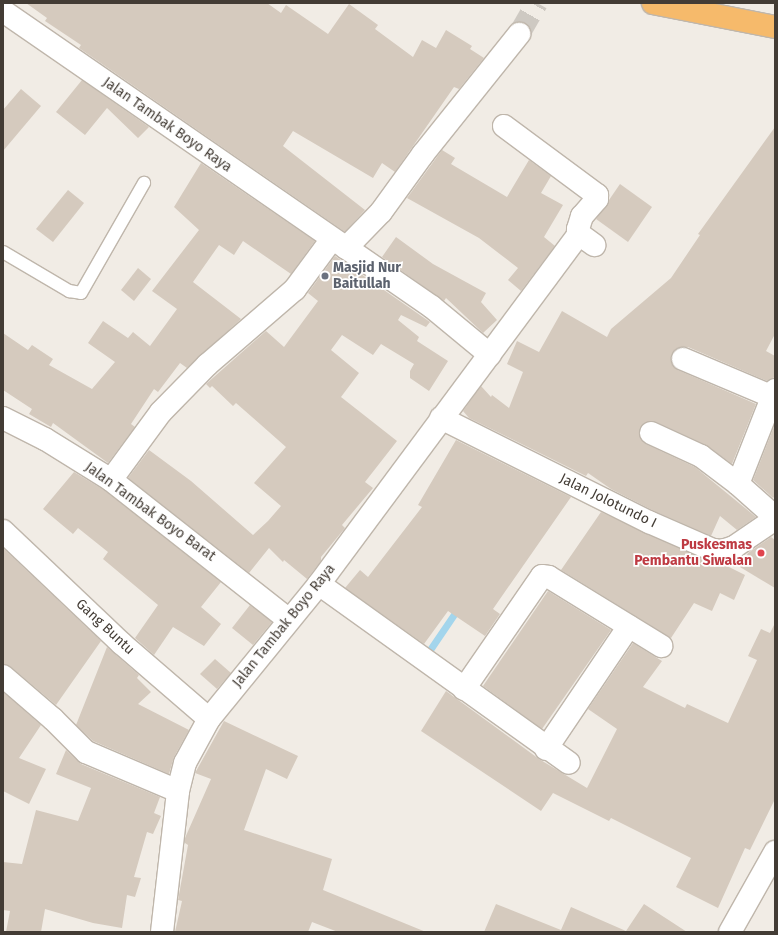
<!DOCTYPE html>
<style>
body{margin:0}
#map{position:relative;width:778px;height:935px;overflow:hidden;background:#f1ece5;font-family:"Fira Sans",sans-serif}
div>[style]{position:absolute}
.stream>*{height:7px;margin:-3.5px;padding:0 3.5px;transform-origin:3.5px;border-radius:3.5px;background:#a3d5ec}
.building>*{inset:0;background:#d5cabe}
.minor-tunnel>*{height:22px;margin-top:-11px;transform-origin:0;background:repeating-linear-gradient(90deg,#cec9c2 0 22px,transparent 0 33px)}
.roads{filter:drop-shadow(1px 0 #bfb6ab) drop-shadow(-1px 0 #bfb6ab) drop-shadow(0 1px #bfb6ab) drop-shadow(0 -1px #bfb6ab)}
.service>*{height:12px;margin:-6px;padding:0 6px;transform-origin:6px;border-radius:6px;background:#fff}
.minor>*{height:22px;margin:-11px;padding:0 11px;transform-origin:11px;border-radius:11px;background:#fff}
.motorway>*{height:22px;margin:-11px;padding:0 11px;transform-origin:11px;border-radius:11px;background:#f6ba6b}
.dots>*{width:11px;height:11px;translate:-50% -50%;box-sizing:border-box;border:2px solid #fff;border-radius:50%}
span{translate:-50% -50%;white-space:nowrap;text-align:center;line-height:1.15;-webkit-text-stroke:3.5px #fff;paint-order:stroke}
.street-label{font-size:14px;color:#433c35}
.worship-label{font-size:14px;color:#5b616d;font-weight:700}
.left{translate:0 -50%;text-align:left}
.health-label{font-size:14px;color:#be3a42;font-weight:700}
.right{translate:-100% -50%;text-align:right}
.frame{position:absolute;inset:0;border:4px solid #433c35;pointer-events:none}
</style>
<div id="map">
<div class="stream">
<div style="left:425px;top:657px;width:60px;rotate:-55.8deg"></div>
</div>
<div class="building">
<div style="clip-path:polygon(26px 3px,267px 3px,281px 13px,286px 5px,328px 34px,349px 4px,378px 25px,375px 29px,413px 57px,422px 40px,436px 48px,446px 30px,472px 46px,470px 49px,484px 58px,459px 89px,454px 87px,395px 172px,382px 163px,373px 178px,293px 131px,283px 146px,365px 210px,345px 232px,79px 48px,81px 45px,45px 21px,47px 18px)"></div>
<div style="clip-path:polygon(82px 80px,149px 127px,138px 138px,107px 108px,85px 135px,56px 112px)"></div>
<div style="clip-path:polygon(21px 89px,41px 106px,3px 151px,3px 110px)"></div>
<div style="clip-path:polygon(775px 127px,775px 334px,766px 351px,775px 356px,775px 377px,767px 381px,688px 347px,676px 349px,671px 360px,678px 370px,756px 404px,732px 464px,706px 445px,656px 422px,644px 423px,639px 434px,646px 444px,695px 467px,756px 517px,737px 530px,720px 516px,711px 536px,654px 511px,611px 489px,588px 473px,586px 476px,469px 418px,463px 411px,481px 386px,491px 397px,492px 395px,509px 408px,523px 372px,507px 364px,517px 341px,539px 352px,562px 311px,607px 337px,611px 329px,671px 278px,700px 235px,698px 234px)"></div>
<div style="clip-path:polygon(442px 150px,455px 158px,451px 164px,507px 197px,529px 160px,551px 176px,541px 193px,563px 205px,544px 237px,555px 246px,521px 291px,508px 280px,518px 268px,479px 238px,407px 198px)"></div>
<div style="clip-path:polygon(201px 163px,315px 241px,291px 274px,243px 241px,234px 255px,219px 245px,193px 282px,241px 319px,187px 368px,180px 363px,158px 392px,154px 389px,131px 424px,135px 427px,108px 463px,53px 423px,51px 427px,29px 414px,32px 409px,3px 390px,3px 333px,28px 350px,32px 345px,53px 359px,49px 365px,92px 389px,115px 362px,88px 343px,103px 321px,128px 338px,133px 332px,150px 346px,177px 309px,152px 291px,199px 230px,174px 207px)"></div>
<div style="clip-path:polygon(620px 184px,652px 207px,628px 242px,596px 219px)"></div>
<div style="clip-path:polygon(68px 190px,84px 203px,53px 242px,36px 229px)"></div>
<div style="clip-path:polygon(396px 237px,433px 264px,486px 293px,481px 302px,497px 320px,483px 333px,446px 298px,444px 301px,382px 257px)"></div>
<div style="clip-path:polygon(335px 256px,430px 322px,426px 327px,401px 315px,398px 320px,419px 337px,417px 341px,448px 361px,429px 391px,410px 378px,410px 371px,414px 364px,381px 344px,373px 355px,342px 335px,331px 350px,359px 373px,341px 397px,397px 441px,365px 482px,373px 488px,342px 525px,345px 528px,321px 557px,321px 561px,307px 579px,284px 560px,283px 562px,269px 548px,249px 573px,128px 478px,149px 450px,191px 481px,253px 535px,268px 521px,281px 506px,254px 483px,286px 447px,236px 403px,233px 406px,212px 386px,210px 388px,206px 384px,266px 331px,284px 347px,318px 301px,308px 293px)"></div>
<div style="clip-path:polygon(138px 268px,151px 279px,134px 301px,121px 290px)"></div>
<div style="clip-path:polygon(775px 424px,775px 496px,773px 498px,753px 480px)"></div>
<div style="clip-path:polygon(456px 440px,571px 497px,493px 609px,500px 614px,485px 636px,448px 611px,424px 644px,345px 588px,360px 570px,368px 577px,422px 507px,418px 505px)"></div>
<div style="clip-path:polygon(74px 472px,104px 490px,221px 582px,201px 607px,221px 624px,204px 646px,173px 627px,154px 655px,135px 638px,158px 605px,103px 559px,108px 552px,78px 528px,73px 534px,43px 509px)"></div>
<div style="clip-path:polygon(601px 512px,708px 561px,721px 563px,745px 575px,734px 600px,720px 593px,712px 611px,694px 603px,671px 638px,561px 570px)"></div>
<div style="clip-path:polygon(771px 537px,775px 540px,775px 588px,740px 567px,748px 553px)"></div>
<div style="clip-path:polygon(3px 548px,101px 641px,56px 705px,11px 667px,3px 664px)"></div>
<div style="clip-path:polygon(548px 591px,611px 630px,542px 729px,483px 686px)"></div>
<div style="clip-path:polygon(250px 605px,272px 622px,253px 645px,232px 628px)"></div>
<div style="clip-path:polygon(775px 623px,775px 799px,750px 850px,745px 848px,718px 908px,676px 887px,691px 858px,611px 818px,609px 821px,553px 793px,541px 811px,421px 731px,446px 691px,539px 759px,587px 788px,617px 729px,588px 709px,633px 643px,662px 661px,643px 687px,685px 708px,687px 704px,728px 723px,757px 660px,748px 656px,761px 629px,770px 633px)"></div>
<div style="clip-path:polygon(107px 647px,139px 675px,137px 678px,151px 692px,138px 704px,189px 730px,174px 757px,169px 774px,93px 741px,76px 725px)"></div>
<div style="clip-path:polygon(215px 659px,231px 673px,217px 689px,200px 674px)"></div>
<div style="clip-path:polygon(3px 692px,41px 725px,19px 758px,46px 769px,29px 804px,3px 791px)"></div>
<div style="clip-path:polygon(224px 721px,298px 756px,287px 779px,266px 769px,244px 830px,332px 859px,323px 890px,426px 932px,338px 932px,312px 922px,308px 932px,175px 932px,182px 901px,178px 900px,188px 845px,185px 843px,185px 838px,211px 779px,195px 773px)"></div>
<div style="clip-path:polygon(66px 750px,81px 764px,160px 797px,154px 813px,161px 816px,153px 834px,147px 832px,134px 877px,141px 878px,135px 897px,127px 895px,122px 928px,93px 923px,45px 909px,41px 932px,6px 932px,10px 911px,3px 910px,3px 862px,22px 864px,36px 810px,78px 821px,91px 788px,56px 774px)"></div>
<div style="clip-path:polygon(496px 904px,561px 930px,571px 907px,626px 931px,644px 904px,687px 932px,484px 932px)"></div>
</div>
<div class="minor-tunnel">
<div style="left:519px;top:34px;width:36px;rotate:-60deg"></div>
</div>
<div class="roads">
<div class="service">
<div style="left:3px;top:252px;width:77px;rotate:30.6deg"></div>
<div style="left:69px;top:291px;width:12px;rotate:9deg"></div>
<div style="left:81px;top:293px;width:127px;rotate:-60.2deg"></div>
</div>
<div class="minor">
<div style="left:3px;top:11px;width:521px;rotate:34.6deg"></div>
<div style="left:432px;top:307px;width:75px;rotate:39.6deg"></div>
<div style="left:504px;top:126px;width:116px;rotate:36.6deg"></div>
<div style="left:597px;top:195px;width:4px;rotate:90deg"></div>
<div style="left:597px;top:199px;width:23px;rotate:131deg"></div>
<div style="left:582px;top:216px;width:14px;rotate:107deg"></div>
<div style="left:578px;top:229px;width:5px;rotate:79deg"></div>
<div style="left:579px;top:234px;width:19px;rotate:36deg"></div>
<div style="left:346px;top:248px;width:50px;rotate:-45.8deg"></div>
<div style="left:381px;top:212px;width:72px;rotate:-54.1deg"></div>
<div style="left:423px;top:154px;width:154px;rotate:-51.3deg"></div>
<div style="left:683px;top:359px;width:98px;rotate:22.9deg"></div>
<div style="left:3px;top:418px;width:47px;rotate:26.6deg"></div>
<div style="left:45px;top:439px;width:78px;rotate:31.8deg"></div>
<div style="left:111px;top:480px;width:226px;rotate:38.2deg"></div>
<div style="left:441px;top:418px;width:233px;rotate:26.6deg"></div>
<div style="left:649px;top:522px;width:70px;rotate:23.6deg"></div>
<div style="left:713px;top:550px;width:9px;rotate:6deg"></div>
<div style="left:722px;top:551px;width:13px;rotate:-18deg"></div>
<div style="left:734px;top:547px;width:50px;rotate:-34.3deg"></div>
<div style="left:651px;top:433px;width:55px;rotate:24.7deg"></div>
<div style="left:701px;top:456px;width:46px;rotate:37.1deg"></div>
<div style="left:738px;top:484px;width:50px;rotate:41.7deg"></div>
<div style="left:111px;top:480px;width:84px;rotate:-53.7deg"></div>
<div style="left:161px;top:412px;width:66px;rotate:-45.6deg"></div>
<div style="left:207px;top:365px;width:116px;rotate:-40.8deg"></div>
<div style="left:295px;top:289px;width:62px;rotate:-53.5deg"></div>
<div style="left:738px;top:484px;width:101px;rotate:-68.5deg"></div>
<div style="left:3px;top:531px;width:163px;rotate:43.5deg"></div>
<div style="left:121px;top:643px;width:116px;rotate:40.8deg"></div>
<div style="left:319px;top:584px;width:307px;rotate:35.6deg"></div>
<div style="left:3px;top:676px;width:66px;rotate:40.7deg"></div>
<div style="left:53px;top:719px;width:47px;rotate:45deg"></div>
<div style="left:86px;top:752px;width:100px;rotate:23deg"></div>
<div style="left:464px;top:689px;width:137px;rotate:-55.4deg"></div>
<div style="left:542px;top:576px;width:7px;rotate:8deg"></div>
<div style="left:549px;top:577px;width:132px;rotate:31.6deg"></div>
<div style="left:546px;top:749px;width:148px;rotate:-56deg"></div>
<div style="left:162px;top:932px;width:142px;rotate:-83.5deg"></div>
<div style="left:178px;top:791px;width:29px;rotate:-76deg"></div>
<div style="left:185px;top:763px;width:50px;rotate:-61.4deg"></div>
<div style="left:209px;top:719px;width:174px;rotate:-50.8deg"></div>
<div style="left:319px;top:584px;width:436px;rotate:-53.4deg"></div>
<div style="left:730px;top:932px;width:92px;rotate:-60.6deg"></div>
</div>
<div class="motorway">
<div style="left:653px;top:3px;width:124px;rotate:11.1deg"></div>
</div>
</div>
<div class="dots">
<div style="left:325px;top:276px;background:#6b7280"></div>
<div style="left:761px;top:553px;background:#e0444e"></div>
</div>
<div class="street-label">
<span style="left:167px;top:125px;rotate:35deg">Jalan Tambak Boyo Raya</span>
<span style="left:608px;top:501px;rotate:26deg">Jalan Jolotundo I</span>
<span style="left:150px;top:512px;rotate:36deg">Jalan Tambak Boyo Barat</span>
<span style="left:284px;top:626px;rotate:-51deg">Jalan Tambak Boyo Raya</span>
<span style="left:105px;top:627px;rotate:43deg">Gang Buntu</span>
</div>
<div class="worship-label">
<span class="left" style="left:333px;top:276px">Masjid Nur<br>Baitullah</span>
</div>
<div class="health-label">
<span class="right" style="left:752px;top:553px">Puskesmas<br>Pembantu Siwalan</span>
</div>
<div class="frame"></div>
</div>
